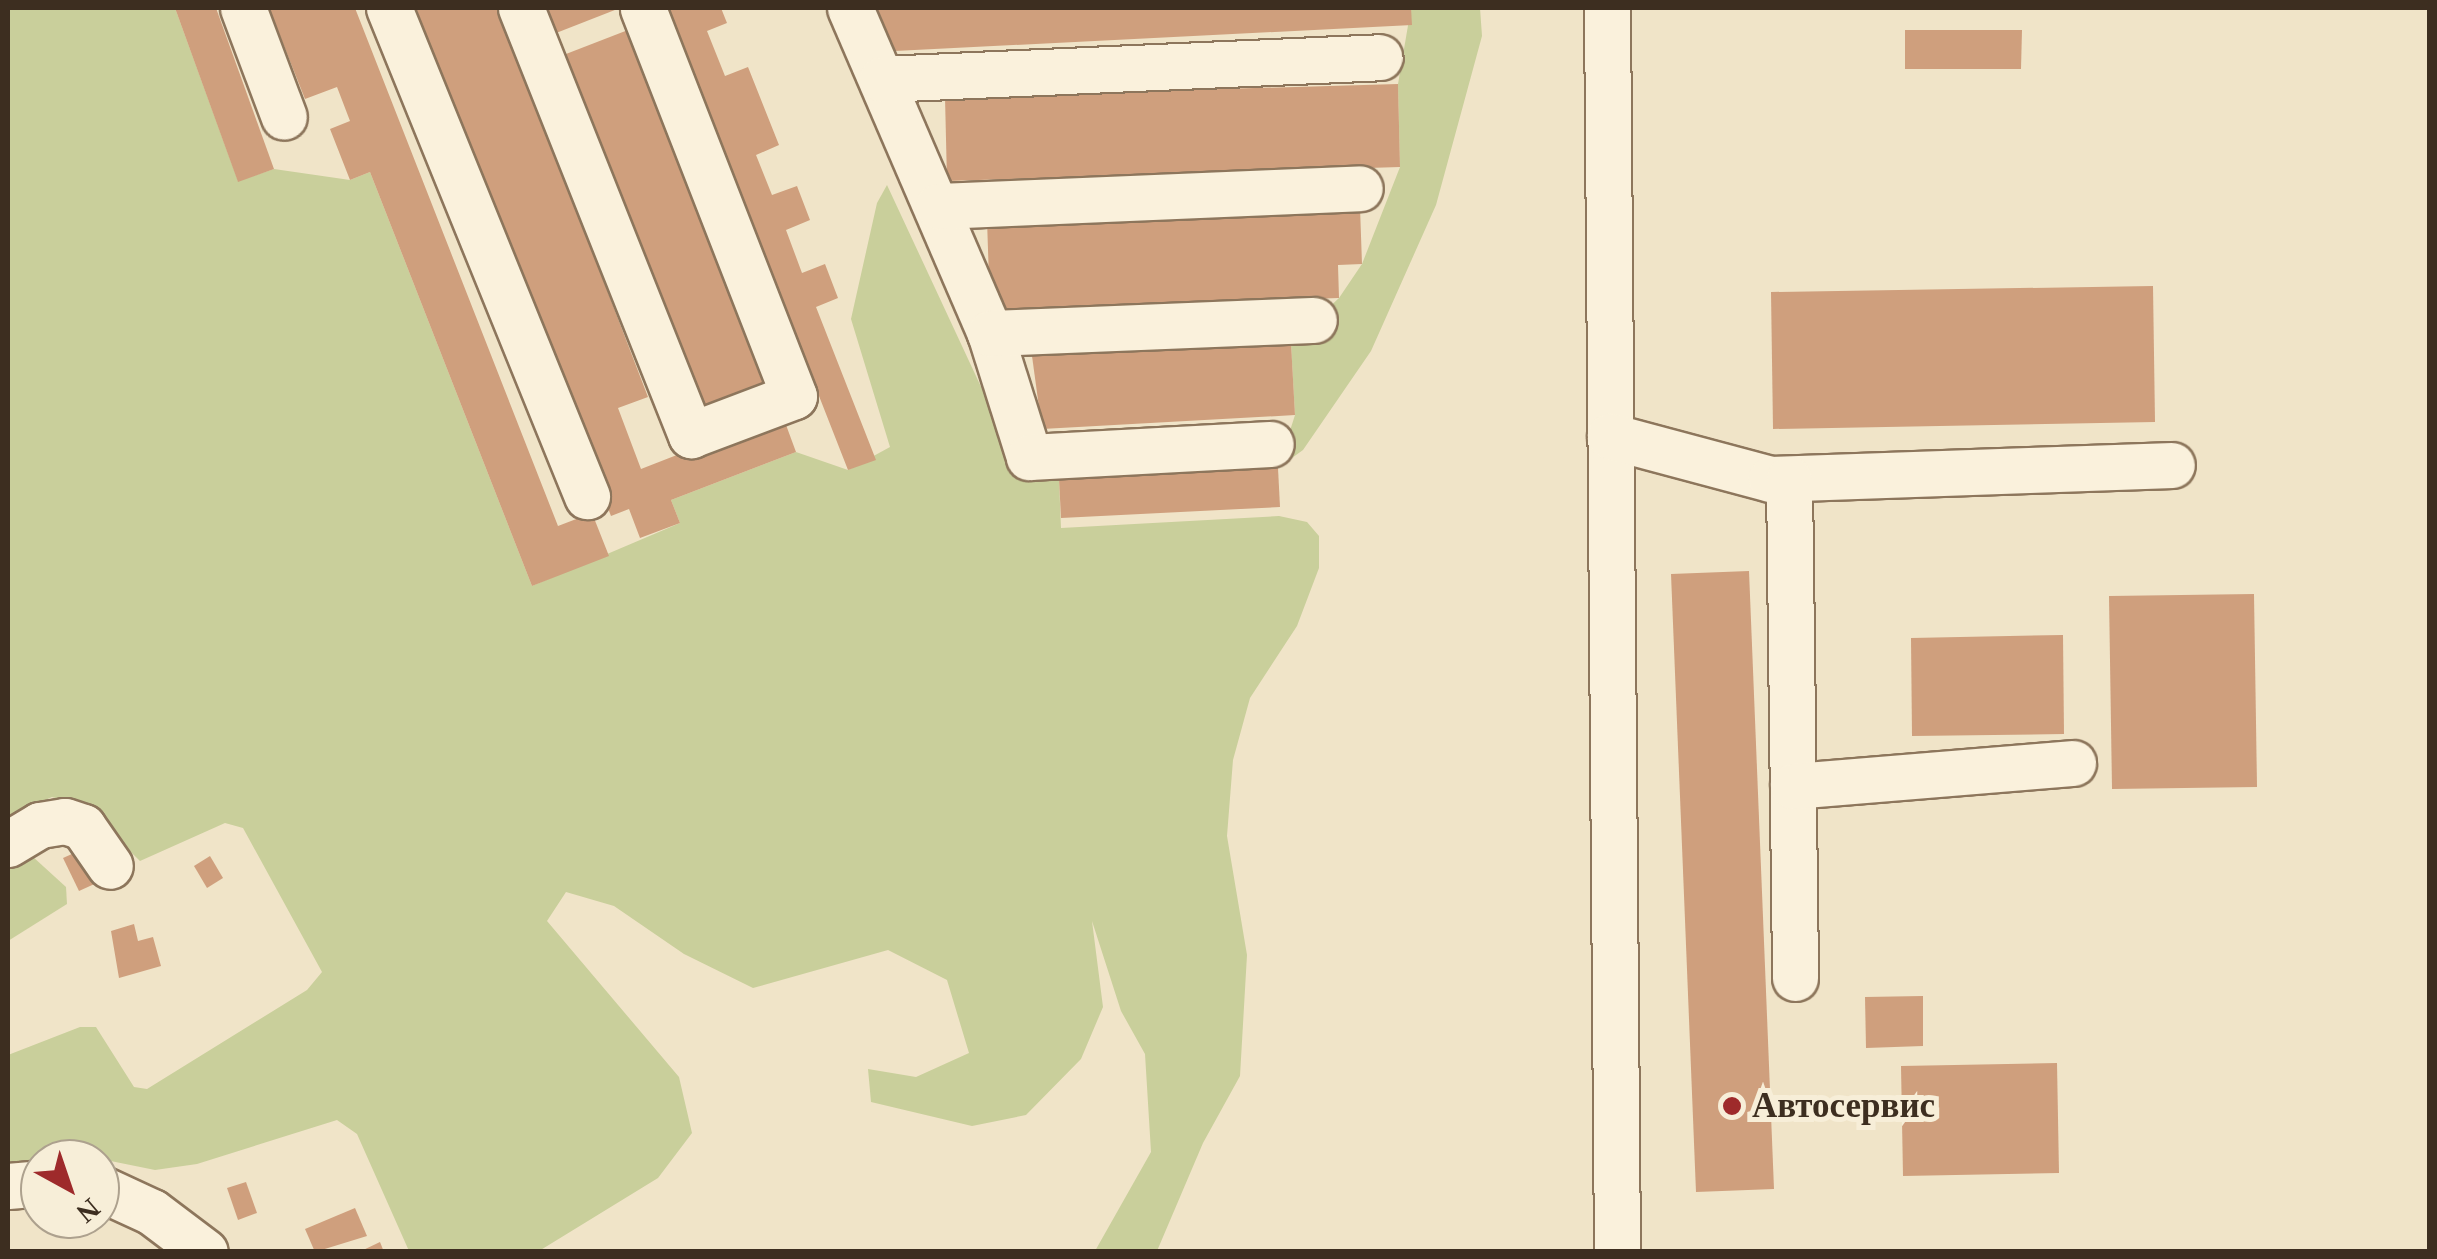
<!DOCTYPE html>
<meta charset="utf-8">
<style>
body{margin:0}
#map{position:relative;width:2437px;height:1259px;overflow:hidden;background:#f0e4c8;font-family:Georgia,serif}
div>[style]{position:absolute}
.green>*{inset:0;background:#c9cf9b}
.building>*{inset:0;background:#cf9f7d}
.roads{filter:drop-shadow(2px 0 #8d765c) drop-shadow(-2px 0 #8d765c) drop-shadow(0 2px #8d765c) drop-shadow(0 -2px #8d765c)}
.minor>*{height:45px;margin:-22.5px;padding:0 22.5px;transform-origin:22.5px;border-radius:22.5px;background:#faf1dc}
.dots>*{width:28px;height:28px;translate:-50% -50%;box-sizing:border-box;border:5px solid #f7eed8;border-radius:50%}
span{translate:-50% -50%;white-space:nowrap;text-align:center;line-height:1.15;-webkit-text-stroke:10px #f7eed8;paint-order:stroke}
.poi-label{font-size:35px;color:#3d2e20;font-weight:700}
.left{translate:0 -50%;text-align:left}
.frame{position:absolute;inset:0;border:10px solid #3d2e20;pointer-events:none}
.north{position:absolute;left:20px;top:1139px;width:100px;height:100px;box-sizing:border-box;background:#f7eed8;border:2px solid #ada18e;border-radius:50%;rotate:140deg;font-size:28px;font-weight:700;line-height:40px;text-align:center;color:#3d2e20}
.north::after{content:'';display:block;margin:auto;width:35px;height:45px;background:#9e2a2b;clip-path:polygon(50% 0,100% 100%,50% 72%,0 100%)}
</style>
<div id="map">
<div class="green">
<div style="clip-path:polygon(8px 8px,175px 8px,238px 181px,274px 169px,350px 180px,370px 172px,532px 586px,680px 523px,671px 500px,796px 452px,848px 470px,890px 447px,851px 319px,877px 203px,887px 185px,1003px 434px,1029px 466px,1059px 479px,1061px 528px,1279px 516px,1307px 522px,1319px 536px,1319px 568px,1297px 626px,1250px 698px,1233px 760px,1227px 836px,1247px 955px,1240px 1076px,1203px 1143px,1157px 1251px,1095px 1251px,1151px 1152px,1145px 1054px,1121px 1011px,1092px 921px,1103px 1007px,1081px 1059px,1026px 1115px,972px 1126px,871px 1102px,868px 1069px,916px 1077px,969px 1053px,947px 980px,888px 950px,753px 988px,684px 954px,614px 906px,566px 892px,547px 921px,679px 1077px,692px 1133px,658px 1178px,539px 1251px,409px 1251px,357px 1134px,337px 1120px,197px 1164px,155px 1170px,86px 1156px,8px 1162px,8px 1055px,80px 1027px,96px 1027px,134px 1087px,147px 1089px,307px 990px,322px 972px,243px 828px,225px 823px,140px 861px,84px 806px,52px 797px,8px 817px)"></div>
<div style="clip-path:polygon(1411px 8px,1480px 8px,1482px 36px,1436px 205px,1371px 351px,1303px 450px,1278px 468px,1295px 415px,1291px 343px,1339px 298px,1362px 264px,1400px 167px,1398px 84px)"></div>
<div style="clip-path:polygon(32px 856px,66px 887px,67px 904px,8px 941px,8px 866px)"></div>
</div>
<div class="building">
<div style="clip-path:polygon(175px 8px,216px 8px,274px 169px,238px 182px)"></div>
<div style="clip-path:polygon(269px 8px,355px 8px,558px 526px,592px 513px,609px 556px,532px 586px,370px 172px,350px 180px,330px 129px,350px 121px,337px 87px,305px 99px)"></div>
<div style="clip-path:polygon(416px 8px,499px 8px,648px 397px,618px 408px,641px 469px,782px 414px,796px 452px,671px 500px,680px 523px,640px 538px,629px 509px,611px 516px)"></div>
<div style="clip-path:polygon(540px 8px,620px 8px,551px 35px)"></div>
<div style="clip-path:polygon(667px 8px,721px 8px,727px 23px,707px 31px,725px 76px,748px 67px,779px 145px,756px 155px,772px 195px,797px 186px,810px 220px,786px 230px,802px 273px,825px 264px,838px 298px,816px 307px,876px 460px,848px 470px)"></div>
<div style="clip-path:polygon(873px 8px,1411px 8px,1412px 25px,875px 52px)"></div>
<div style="clip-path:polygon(628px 30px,765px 389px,704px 412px,566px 54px)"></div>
<div style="clip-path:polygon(1905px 30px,2022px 30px,2021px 69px,1905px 69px)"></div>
<div style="clip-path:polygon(1398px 84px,1400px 167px,947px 181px,945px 97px)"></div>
<div style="clip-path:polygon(1360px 207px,1362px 264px,1338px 265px,1339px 298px,990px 309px,987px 220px)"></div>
<div style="clip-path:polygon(2153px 286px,2155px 422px,1773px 429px,1771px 292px)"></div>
<div style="clip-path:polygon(1291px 343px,1295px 415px,1042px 429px,1032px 356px)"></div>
<div style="clip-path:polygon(1278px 468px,1280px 507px,1061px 518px,1059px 479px)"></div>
<div style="clip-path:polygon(1749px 571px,1774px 1189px,1696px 1192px,1671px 574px)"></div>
<div style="clip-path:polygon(2254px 594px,2257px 787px,2112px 789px,2109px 596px)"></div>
<div style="clip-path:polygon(2063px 635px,2064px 734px,1912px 736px,1911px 638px)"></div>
<div style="clip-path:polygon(83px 849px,101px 881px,79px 891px,63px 858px)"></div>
<div style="clip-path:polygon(210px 856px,223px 878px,207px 888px,194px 866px)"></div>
<div style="clip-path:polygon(134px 924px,138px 941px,153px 937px,161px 966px,119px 978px,111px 931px)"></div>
<div style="clip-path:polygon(1923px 996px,1923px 1046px,1866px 1048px,1865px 997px)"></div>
<div style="clip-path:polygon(2057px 1063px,2059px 1173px,1903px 1176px,1901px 1066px)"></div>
<div style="clip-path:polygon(246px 1182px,257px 1213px,238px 1220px,227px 1188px)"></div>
<div style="clip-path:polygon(355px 1208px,367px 1236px,315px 1252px,305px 1229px)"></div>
<div style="clip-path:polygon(380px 1242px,384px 1252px,359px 1252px)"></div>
</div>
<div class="roads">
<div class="minor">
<div style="left:243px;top:8px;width:116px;rotate:69.4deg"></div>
<div style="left:389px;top:8px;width:527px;rotate:67.92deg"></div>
<div style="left:521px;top:8px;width:460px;rotate:68.3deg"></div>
<div style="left:691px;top:435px;width:110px;rotate:-20.7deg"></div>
<div style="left:794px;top:396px;width:416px;rotate:-111.3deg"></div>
<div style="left:850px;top:8px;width:354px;rotate:66.7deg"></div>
<div style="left:990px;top:333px;width:130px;rotate:72.5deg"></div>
<div style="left:1029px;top:457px;width:242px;rotate:-3.1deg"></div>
<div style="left:1607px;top:8px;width:1244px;rotate:89.54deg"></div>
<div style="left:882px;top:79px;width:498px;rotate:-2.5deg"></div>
<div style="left:938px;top:206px;width:422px;rotate:-2.4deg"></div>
<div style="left:990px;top:333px;width:324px;rotate:-2.3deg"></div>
<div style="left:1610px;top:436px;width:167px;rotate:15deg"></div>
<div style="left:1771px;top:479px;width:401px;rotate:-2deg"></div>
<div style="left:1789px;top:479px;width:499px;rotate:89.3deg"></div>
<div style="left:1793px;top:786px;width:281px;rotate:-4.7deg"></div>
<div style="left:8px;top:844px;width:37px;rotate:-31deg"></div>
<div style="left:40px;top:825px;width:25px;rotate:-9deg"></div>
<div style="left:65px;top:821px;width:19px;rotate:18deg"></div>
<div style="left:83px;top:827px;width:47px;rotate:55.3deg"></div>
<div style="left:8px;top:1186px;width:32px;rotate:-5deg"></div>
<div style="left:100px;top:1188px;width:57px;rotate:24.8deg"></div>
<div style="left:152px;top:1212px;width:66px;rotate:37deg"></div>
</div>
</div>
<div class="dots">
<div style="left:1732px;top:1106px;background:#9e2a2b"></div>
</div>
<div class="poi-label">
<span class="left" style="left:1752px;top:1106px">Автосервис</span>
</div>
<div class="frame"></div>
<div class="north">N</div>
</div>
